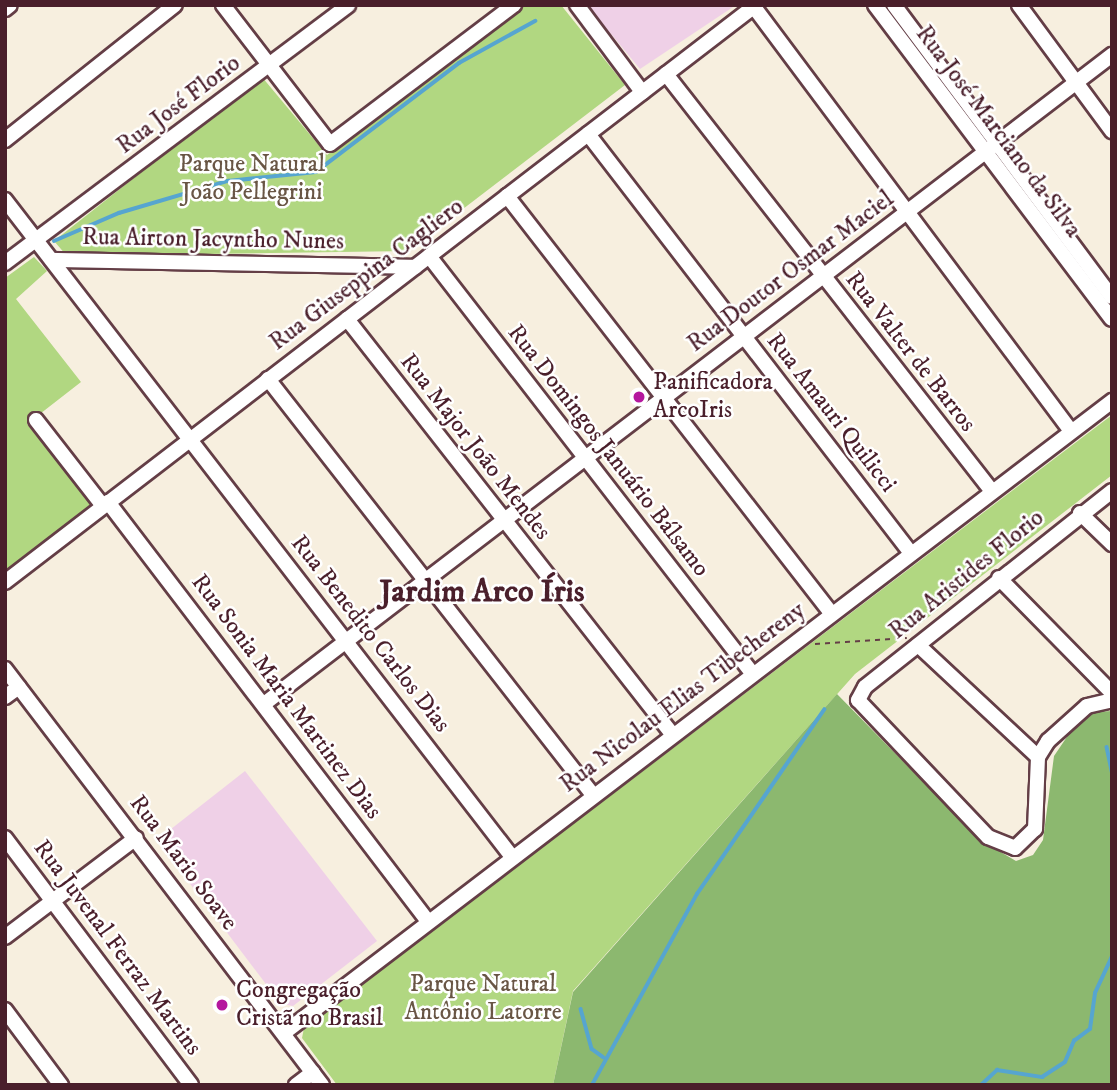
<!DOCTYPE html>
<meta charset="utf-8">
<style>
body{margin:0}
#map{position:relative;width:1117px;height:1090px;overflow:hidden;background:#f7efdf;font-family:"IM FELL DW Pica",serif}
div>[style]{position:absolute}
.built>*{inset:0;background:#efd0e7}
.green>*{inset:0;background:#b1d781}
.forest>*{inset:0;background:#8cb86f}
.stream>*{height:3.5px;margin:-1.75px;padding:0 1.75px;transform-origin:1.75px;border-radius:1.75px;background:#56a5d0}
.path>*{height:2px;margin-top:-1px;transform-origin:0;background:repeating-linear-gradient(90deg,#643e46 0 5px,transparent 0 10px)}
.roads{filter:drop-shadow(2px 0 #643e46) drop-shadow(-2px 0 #643e46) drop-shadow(0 2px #643e46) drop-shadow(0 -2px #643e46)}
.minor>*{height:14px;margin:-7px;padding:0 7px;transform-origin:7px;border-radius:7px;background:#fff}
.dots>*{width:19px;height:19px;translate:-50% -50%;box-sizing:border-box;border:4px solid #fff;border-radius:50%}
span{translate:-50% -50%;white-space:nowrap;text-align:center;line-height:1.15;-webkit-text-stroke:5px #fff;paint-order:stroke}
.street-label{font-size:24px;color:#4a1f2b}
.park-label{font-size:24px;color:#695645}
.poi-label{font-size:24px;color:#4a1f2b}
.left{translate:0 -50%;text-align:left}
.district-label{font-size:32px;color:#4a1f2b;font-weight:700}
.frame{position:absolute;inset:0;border:7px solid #4a1f2b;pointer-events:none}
</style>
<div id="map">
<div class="built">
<div style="clip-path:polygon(587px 5px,736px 5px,640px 69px)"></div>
<div style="clip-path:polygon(245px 771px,377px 941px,293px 1006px,281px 1004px,157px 840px)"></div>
</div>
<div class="green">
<div style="clip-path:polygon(523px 5px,561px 5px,625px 85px,408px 251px,67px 256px,54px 241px,262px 77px,327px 155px)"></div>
<div style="clip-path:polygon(34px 257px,47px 271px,16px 299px,81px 382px,27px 424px,92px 504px,5px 571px,5px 278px)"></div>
<div style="clip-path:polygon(1112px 415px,1112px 475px,855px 674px,573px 991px,553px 1085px,337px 1085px,302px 1038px,304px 1028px)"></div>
</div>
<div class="forest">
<div style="clip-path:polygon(837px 694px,980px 840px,1016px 861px,1033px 855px,1043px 840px,1054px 756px,1075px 725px,1095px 712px,1112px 711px,1112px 1085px,553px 1085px,573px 992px)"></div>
</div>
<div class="stream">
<div style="left:54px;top:241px;width:71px;rotate:-23.3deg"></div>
<div style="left:119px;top:213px;width:114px;rotate:-16.4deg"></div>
<div style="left:228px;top:181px;width:88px;rotate:-5.8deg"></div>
<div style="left:316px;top:172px;width:180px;rotate:-37.3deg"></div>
<div style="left:459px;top:63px;width:87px;rotate:-28.9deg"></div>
<div style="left:1107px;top:747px;width:25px;rotate:78deg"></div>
<div style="left:581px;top:1009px;width:41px;rotate:74.6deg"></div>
<div style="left:592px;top:1049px;width:14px;rotate:36deg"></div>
<div style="left:592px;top:1085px;width:218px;rotate:-61.2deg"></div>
<div style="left:697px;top:894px;width:224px;rotate:-55.4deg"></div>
<div style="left:981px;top:1085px;width:22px;rotate:-43deg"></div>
<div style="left:997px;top:1070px;width:46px;rotate:8.8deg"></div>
<div style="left:1042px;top:1077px;width:27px;rotate:-33deg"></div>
<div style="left:1065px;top:1062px;width:23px;rotate:-67deg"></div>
<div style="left:1074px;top:1041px;width:20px;rotate:-37deg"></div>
<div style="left:1090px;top:1029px;width:36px;rotate:-82deg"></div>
<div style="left:1095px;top:993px;width:40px;rotate:-65deg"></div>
</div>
<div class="path">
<div style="left:815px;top:644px;width:92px;rotate:-3.7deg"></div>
</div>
<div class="roads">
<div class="minor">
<div style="left:223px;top:5px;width:175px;rotate:52.4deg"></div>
<div style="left:330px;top:144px;width:231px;rotate:-37.1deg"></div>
<div style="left:577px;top:5px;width:109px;rotate:53.2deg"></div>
<div style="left:875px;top:5px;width:393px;rotate:53deg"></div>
<div style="left:894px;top:5px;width:364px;rotate:53.3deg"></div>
<div style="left:1019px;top:5px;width:157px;rotate:53.6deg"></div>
<div style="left:754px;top:7px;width:529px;rotate:53.22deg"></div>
<div style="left:5px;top:9px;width:6px;rotate:-39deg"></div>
<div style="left:666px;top:74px;width:528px;rotate:52deg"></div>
<div style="left:588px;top:134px;width:528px;rotate:52.39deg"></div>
<div style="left:5px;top:140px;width:217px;rotate:-38.5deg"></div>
<div style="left:507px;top:196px;width:528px;rotate:52.15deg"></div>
<div style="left:5px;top:200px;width:830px;rotate:52.34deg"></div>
<div style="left:429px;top:256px;width:527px;rotate:52.24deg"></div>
<div style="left:52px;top:260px;width:363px;rotate:1.1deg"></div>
<div style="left:5px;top:263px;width:429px;rotate:-36.9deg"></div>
<div style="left:347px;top:319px;width:527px;rotate:51.93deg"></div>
<div style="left:268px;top:379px;width:528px;rotate:52deg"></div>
<div style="left:36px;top:420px;width:109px;rotate:52.1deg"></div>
<div style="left:1112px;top:491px;width:315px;rotate:141.6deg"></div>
<div style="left:865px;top:687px;width:15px;rotate:118deg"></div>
<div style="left:858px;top:700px;width:189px;rotate:46.5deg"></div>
<div style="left:988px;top:837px;width:29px;rotate:22deg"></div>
<div style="left:1015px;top:848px;width:28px;rotate:-44deg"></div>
<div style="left:1035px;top:829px;width:72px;rotate:-87.6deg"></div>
<div style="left:1038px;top:757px;width:19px;rotate:-58deg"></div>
<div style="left:1048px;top:741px;width:52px;rotate:-41.9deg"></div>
<div style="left:1087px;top:706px;width:26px;rotate:-13deg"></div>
<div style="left:108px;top:502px;width:526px;rotate:52.65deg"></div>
<div style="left:1080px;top:513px;width:45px;rotate:44.1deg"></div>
<div style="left:999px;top:578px;width:161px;rotate:45.5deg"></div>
<div style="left:5px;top:582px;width:947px;rotate:-37.54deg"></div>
<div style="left:918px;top:645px;width:164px;rotate:43deg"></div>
<div style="left:5px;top:669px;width:523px;rotate:52.69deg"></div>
<div style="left:5px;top:697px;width:17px;rotate:-36deg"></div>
<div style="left:264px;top:704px;width:1068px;rotate:-37.43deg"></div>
<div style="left:5px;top:838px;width:309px;rotate:53deg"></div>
<div style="left:5px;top:937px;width:164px;rotate:-37.1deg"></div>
<div style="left:5px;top:1010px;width:94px;rotate:53.3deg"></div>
<div style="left:284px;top:1033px;width:1042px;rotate:-37.35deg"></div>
<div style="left:296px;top:1085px;width:21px;rotate:-37deg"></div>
</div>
</div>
<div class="dots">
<div style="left:639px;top:397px;background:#b5179e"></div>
<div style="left:222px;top:1005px;background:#b5179e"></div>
</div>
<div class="street-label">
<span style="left:179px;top:105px;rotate:-37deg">Rua José Florio</span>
<span style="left:998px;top:132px;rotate:53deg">Rua José Marciano da Silva</span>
<span style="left:213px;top:240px;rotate:1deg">Rua Airton Jacyntho Nunes</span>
<span style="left:791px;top:272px;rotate:-37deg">Rua Doutor Osmar Maciel</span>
<span style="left:367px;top:275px;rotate:-37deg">Rua Giuseppina Cagliero</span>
<span style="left:910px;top:352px;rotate:52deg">Rua Valter de Barros</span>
<span style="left:831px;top:413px;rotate:52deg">Rua Amauri Quilicci</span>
<span style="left:475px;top:447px;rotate:52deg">Rua Major João Mendes</span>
<span style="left:608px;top:451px;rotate:52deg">Rua Domingos Januário Bálsamo</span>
<span style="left:967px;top:575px;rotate:-39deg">Rua Aristides Florio</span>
<span style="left:370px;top:634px;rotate:52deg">Rua Benedito Carlos Dias</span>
<span style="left:286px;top:697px;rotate:53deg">Rua Sonia Maria Martinez Dias</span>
<span style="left:683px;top:698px;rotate:-37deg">Rua Nicolau Elias Tibechereny</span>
<span style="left:183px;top:863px;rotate:53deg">Rua Mario Soave</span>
<span style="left:117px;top:948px;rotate:53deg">Rua Juvenal Ferraz Martins</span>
</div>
<div class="park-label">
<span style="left:252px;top:179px">Parque Natural<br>João Pellegrini</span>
<span style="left:483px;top:999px">Parque Natural<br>Antônio Latorre</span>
</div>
<div class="poi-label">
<span class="left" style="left:653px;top:397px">Panificadora<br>ArcoIris</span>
<span class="left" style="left:236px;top:1005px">Congregação<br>Cristã no Brasil</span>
</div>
<div class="district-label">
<span style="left:482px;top:592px">Jardim Arco Íris</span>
</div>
<div class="frame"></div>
</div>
